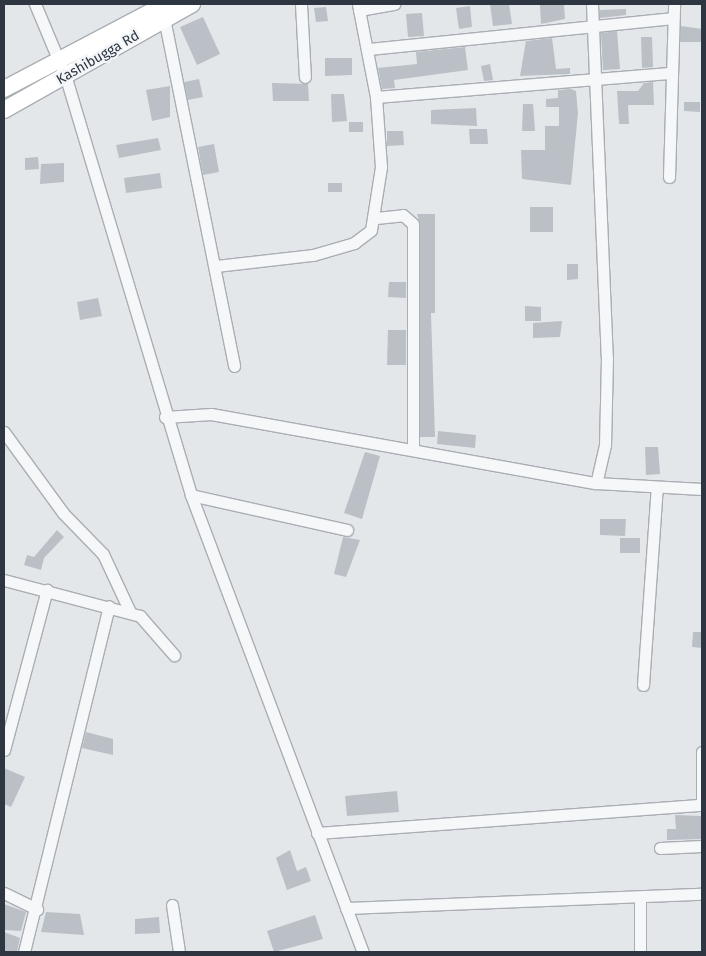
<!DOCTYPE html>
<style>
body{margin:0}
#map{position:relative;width:706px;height:956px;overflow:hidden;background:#e4e7ea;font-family:"Fira Sans",sans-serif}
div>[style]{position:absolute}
.building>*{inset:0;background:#bbc0c7}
.roads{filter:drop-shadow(1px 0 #a9aeb4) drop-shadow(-1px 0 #a9aeb4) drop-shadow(0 1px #a9aeb4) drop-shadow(0 -1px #a9aeb4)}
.minor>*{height:11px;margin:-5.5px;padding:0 5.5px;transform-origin:5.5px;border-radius:5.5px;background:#f6f7f9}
.secondary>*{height:16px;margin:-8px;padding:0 8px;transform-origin:8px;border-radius:8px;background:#fff}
span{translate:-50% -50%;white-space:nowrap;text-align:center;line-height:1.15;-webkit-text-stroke:4.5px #f3f5f8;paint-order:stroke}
.street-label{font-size:14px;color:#2d3641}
.frame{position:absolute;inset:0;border:5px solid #2d3641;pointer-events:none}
</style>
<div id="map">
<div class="building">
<div style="clip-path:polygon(490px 4px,509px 4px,512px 24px,493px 26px)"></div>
<div style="clip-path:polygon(540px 4px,564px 4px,565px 19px,541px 24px)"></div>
<div style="clip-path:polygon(470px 6px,472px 27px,459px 29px,456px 8px)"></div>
<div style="clip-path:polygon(326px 7px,328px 21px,316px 22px,314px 8px)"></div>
<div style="clip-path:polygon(626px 9px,626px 15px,600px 18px,600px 10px)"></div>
<div style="clip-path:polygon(422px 13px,424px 36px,408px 37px,406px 14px)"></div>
<div style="clip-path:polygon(203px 17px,220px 54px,197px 65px,180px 27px)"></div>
<div style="clip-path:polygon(681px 26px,702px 29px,702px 42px,680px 42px)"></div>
<div style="clip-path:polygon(617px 31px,620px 69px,603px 70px,601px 33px)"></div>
<div style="clip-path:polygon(641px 37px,652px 37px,653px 67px,642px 68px)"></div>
<div style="clip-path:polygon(552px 38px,556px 69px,570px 68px,570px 74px,520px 76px,526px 41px)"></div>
<div style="clip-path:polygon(465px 47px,468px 70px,394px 80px,395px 88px,382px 89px,378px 68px,417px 64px,416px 52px)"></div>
<div style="clip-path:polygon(325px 58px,352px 58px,352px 75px,325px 76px)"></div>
<div style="clip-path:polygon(490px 64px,493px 80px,484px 81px,481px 66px)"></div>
<div style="clip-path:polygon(199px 79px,203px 97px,188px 100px,184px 82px)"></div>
<div style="clip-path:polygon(653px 82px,654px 105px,628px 105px,629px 124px,619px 124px,617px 91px,638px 91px,644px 83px)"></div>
<div style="clip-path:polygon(272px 83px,308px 84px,309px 101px,273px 101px)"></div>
<div style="clip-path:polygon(170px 86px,170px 117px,152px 121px,146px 90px)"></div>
<div style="clip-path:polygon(571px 89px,576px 91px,578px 113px,571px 185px,522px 179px,521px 150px,545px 150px,545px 126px,559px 126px,559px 107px,546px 107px,546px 99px,558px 98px,558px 90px)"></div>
<div style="clip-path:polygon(331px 94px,344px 94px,347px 121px,332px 122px)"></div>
<div style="clip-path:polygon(684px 102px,700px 102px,700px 112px,684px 111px)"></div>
<div style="clip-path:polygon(523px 104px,533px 104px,535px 131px,522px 131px)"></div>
<div style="clip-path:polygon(476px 108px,477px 126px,431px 124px,431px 110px)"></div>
<div style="clip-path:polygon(349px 122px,363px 122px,363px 132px,349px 132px)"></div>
<div style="clip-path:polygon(469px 129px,487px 129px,488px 144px,470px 144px)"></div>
<div style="clip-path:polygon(387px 131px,403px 131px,404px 145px,387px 146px)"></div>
<div style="clip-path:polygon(158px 138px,161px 150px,119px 158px,116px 145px)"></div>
<div style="clip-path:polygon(214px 144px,219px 172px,203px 175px,198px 147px)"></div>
<div style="clip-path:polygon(38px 157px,39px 169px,25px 170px,25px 158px)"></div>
<div style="clip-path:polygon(64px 163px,64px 182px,40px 184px,41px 164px)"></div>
<div style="clip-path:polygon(160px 173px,162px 188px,126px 193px,124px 178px)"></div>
<div style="clip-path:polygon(328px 183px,342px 183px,342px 192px,328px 192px)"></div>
<div style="clip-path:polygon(530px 207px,553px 207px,553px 232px,530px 232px)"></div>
<div style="clip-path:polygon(417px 214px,435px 214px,435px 313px,431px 313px,435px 437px,420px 437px,420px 224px)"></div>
<div style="clip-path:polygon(567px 264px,578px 264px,578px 279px,567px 280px)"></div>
<div style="clip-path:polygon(389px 282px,406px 282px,406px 298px,388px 297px)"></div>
<div style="clip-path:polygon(98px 298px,102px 316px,80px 320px,77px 302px)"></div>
<div style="clip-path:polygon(525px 306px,541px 307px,541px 321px,525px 321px)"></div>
<div style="clip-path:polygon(562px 321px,560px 337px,533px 338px,533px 323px)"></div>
<div style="clip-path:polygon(388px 330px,406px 330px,406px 365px,387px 365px)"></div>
<div style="clip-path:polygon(438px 431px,476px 435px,475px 448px,437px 444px)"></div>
<div style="clip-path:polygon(645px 447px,658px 447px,660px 474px,646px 475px)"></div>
<div style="clip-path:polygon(365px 452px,380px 456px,362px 519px,344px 513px)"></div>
<div style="clip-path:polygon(600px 519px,626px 519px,625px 536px,600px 535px)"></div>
<div style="clip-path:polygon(57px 530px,64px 537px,44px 558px,41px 570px,24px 565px,27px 555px,34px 557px)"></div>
<div style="clip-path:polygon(343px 537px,360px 540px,346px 577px,334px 574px)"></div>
<div style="clip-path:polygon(620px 538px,640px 538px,640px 553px,620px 553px)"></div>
<div style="clip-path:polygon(693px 632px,702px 632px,702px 648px,692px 647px)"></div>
<div style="clip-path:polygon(86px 732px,113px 739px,113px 755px,82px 748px)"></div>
<div style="clip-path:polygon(4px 768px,25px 777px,11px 807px,4px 804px)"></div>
<div style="clip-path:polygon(397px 791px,399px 812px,347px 816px,345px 796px)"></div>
<div style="clip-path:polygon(675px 815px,702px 816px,702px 839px,667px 840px,667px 829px,676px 829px)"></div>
<div style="clip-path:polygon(290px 850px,297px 871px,306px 867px,311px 881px,287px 890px,276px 858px)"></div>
<div style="clip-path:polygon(4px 904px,26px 912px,21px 931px,4px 930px)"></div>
<div style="clip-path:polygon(46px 912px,80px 914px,84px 935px,41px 932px)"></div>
<div style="clip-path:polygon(315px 915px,323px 939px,274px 952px,267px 931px)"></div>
<div style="clip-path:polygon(159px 917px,160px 933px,135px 934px,135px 919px)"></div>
<div style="clip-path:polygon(4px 932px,20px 938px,17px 952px,4px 952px)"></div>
</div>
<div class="roads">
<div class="minor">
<div style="left:35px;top:4px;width:80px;rotate:67.3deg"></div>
<div style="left:66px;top:78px;width:435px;rotate:73.3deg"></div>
<div style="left:191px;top:495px;width:488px;rotate:69.4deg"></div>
<div style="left:301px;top:4px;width:73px;rotate:86.9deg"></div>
<div style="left:592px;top:4px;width:354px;rotate:87.6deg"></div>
<div style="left:607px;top:358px;width:87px;rotate:91.3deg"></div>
<div style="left:605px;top:445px;width:39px;rotate:103deg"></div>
<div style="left:359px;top:10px;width:36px;rotate:-10deg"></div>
<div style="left:163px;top:13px;width:360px;rotate:78.6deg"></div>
<div style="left:369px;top:49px;width:306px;rotate:-5.8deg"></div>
<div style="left:376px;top:97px;width:294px;rotate:-4.7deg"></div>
<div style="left:669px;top:177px;width:173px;rotate:-88.3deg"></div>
<div style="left:376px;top:218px;width:27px;rotate:-6deg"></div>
<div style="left:403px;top:215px;width:13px;rotate:42deg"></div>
<div style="left:413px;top:224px;width:226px;rotate:90deg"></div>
<div style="left:216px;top:266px;width:98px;rotate:-6.5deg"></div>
<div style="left:313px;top:255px;width:43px;rotate:-16.3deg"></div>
<div style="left:354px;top:243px;width:21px;rotate:-37deg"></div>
<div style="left:371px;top:230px;width:64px;rotate:-81deg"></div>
<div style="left:381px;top:167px;width:70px;rotate:-94.1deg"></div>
<div style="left:376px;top:97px;width:95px;rotate:-101deg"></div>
<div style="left:165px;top:417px;width:46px;rotate:-3.7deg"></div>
<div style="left:211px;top:414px;width:391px;rotate:10.2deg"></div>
<div style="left:596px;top:483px;width:106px;rotate:3.2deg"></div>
<div style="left:4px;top:432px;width:100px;rotate:53.9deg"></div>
<div style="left:63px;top:513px;width:57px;rotate:45.7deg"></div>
<div style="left:103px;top:554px;width:64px;rotate:65deg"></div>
<div style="left:191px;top:495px;width:160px;rotate:12.6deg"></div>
<div style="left:4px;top:580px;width:141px;rotate:14.8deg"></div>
<div style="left:140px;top:616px;width:52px;rotate:48.9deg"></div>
<div style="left:643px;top:685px;width:198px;rotate:-86deg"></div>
<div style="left:4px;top:750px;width:166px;rotate:-75deg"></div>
<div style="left:702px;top:752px;width:49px;rotate:90deg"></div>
<div style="left:317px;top:833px;width:386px;rotate:-4.2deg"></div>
<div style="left:660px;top:848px;width:42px;rotate:-2.7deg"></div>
<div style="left:4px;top:893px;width:37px;rotate:26deg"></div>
<div style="left:172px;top:905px;width:48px;rotate:81.5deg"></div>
<div style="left:346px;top:908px;width:356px;rotate:-2.3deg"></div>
<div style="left:24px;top:952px;width:356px;rotate:-76.2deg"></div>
<div style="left:640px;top:952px;width:55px;rotate:-90deg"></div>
</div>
<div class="secondary">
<div style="left:4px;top:89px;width:183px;rotate:-27.7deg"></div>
<div style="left:4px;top:110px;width:216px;rotate:-29.4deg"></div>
</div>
</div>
<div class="street-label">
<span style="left:98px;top:58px;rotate:-30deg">Kashibugga Rd</span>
</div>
<div class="frame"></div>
</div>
